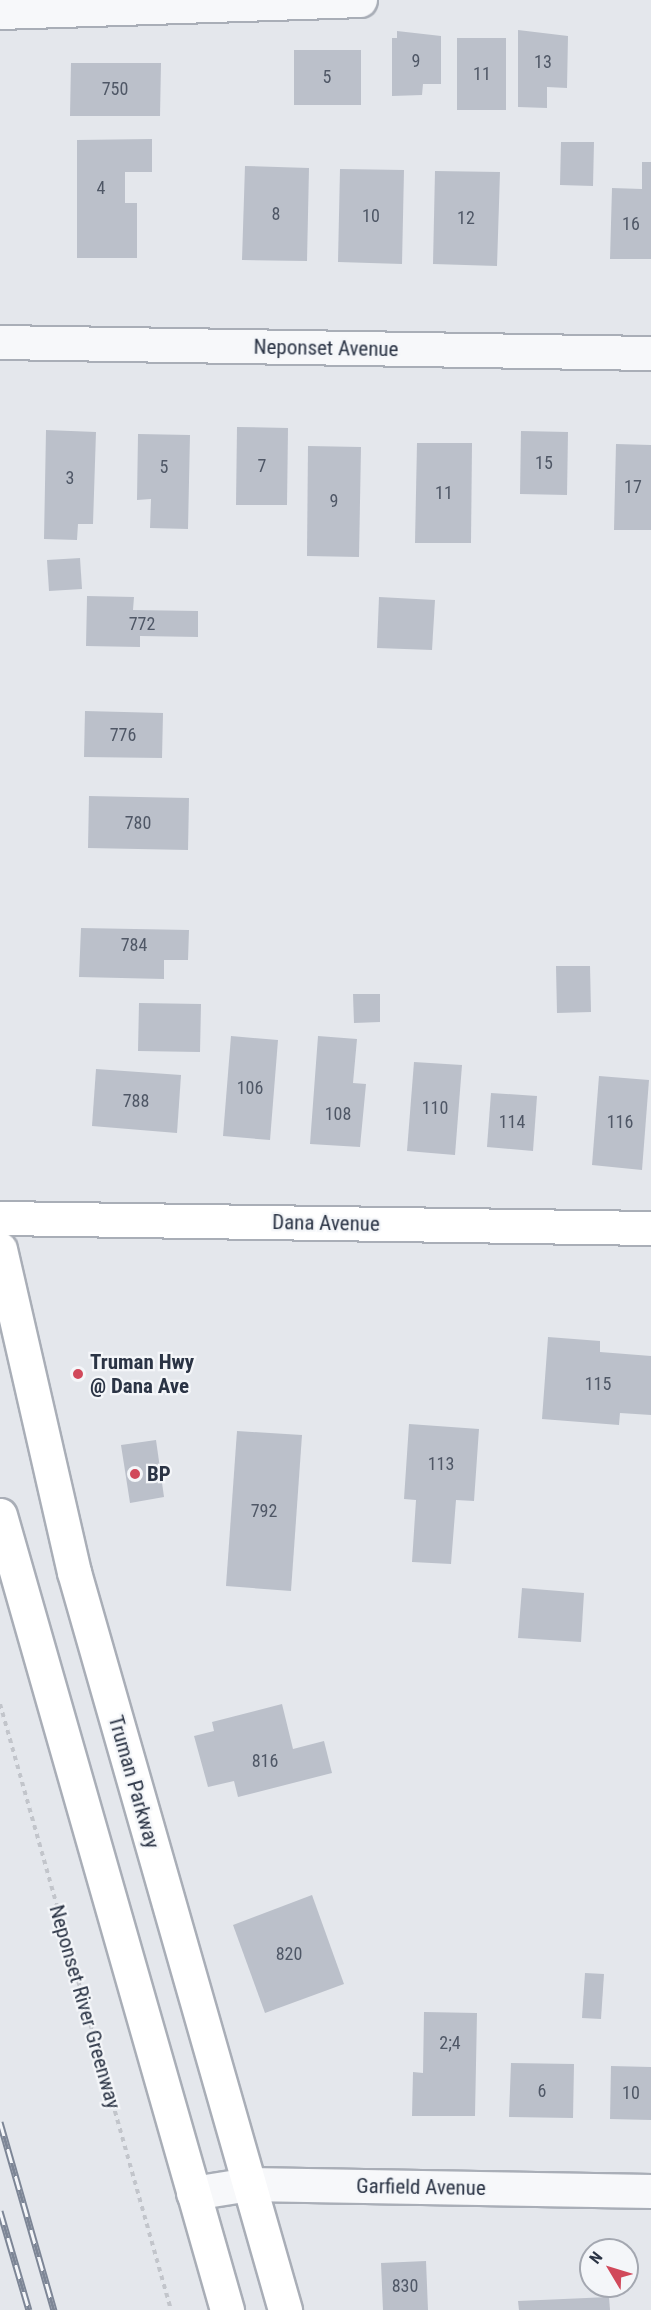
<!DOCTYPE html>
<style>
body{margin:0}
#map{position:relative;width:651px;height:2310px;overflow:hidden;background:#e4e7ec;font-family:"Roboto Condensed",sans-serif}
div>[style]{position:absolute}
.building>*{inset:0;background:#bbc0ca}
.path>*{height:4px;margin-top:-2px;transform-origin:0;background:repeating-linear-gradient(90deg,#c2c5cb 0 4.5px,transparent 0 9px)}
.roads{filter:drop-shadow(2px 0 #a9aeb7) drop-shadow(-2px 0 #a9aeb7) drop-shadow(0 2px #a9aeb7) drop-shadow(0 -2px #a9aeb7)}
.street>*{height:33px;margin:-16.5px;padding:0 16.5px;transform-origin:16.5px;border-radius:16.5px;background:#f7f8fa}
.secondary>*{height:33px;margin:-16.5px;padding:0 16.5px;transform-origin:16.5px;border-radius:16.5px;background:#fff}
.rail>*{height:7px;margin-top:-3.5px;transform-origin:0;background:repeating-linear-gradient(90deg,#f4f6f9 0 14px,#7d8696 0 28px);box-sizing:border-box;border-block:2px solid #7d8696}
.dots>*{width:16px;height:16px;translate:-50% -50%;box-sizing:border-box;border:3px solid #f4f6f9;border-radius:50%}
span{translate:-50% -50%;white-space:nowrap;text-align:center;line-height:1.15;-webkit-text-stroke:4.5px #f4f6f9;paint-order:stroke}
.number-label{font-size:18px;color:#4f5766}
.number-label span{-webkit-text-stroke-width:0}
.street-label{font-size:21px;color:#2b3445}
.poi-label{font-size:21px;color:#2b3445;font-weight:700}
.left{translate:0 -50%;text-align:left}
.north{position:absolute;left:579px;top:2238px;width:60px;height:60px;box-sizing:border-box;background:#f4f6f9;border:2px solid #a4a8b1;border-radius:50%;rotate:308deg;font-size:16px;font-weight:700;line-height:24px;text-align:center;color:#2b3445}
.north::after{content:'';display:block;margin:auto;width:21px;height:27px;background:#d1495b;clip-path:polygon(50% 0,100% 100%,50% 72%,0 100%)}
</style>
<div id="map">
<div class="building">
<div style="clip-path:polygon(518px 30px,568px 36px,567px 88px,547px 87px,547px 108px,518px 107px)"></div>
<div style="clip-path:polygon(397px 31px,441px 36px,441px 84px,423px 84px,422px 95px,392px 96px,392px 38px,397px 38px)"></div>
<div style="clip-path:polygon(457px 38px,506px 38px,506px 110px,457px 110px)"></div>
<div style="clip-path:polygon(294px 50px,361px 50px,361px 105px,294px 105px)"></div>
<div style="clip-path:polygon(71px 63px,161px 63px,160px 116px,70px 116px)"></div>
<div style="clip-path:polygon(152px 139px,152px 172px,125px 172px,125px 203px,137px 203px,137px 258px,77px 258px,77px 140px)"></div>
<div style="clip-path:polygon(561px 142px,594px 142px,593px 186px,560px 185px)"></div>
<div style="clip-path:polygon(642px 162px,651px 162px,651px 259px,610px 259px,612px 188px,642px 189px)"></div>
<div style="clip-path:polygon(245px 166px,309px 168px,307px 261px,242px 260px)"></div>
<div style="clip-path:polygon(340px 169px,404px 170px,402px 264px,338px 262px)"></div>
<div style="clip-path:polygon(435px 171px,500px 172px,497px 266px,433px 264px)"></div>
<div style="clip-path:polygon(237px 427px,288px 428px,287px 505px,236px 505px)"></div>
<div style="clip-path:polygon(46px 430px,96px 432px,93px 524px,78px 524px,77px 540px,44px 539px)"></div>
<div style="clip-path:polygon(521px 431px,568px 432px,567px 495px,520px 494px)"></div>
<div style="clip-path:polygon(138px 434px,190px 435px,188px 529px,150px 528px,151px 499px,137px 500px)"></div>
<div style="clip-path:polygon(417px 443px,472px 443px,471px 543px,415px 543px)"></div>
<div style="clip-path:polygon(616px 444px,651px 445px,651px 530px,614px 530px)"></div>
<div style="clip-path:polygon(308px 446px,361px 447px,359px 557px,307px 556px)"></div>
<div style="clip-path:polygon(80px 558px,82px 589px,49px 591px,47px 560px)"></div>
<div style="clip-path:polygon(87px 596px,134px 597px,133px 610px,198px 611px,198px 637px,140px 636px,140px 647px,86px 646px)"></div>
<div style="clip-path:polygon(379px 597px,435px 600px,432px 650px,377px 648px)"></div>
<div style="clip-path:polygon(85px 711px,163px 713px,162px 758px,84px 757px)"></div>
<div style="clip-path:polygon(89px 796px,189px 798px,188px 850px,88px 848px)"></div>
<div style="clip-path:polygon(81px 928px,189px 930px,188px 960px,164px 960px,164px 979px,79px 977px)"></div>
<div style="clip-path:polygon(556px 966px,590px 966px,591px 1012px,557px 1013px)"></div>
<div style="clip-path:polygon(353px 994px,380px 994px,380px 1022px,354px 1023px)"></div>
<div style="clip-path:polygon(139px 1003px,201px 1004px,200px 1052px,138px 1051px)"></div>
<div style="clip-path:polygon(231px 1036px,278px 1040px,270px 1140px,223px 1136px)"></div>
<div style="clip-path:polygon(318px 1036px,357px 1039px,353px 1083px,366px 1084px,360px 1147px,310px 1144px)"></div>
<div style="clip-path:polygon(414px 1062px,462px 1065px,455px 1155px,407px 1151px)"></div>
<div style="clip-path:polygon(96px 1069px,181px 1075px,177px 1133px,92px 1126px)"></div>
<div style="clip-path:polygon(599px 1076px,649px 1080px,642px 1170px,592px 1165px)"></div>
<div style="clip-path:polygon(491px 1093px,537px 1096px,533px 1151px,487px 1147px)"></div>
<div style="clip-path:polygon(548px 1337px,600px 1341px,600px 1352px,651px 1356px,651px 1415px,620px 1413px,619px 1425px,542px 1419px)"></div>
<div style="clip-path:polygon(409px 1424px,479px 1429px,474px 1501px,456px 1500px,451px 1564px,412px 1562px,416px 1500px,404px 1499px)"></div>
<div style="clip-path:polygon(237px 1431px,302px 1435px,291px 1591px,226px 1586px)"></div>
<div style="clip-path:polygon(156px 1440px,164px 1497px,130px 1503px,121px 1445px)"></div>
<div style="clip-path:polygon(522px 1588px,584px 1593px,581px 1642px,518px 1638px)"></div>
<div style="clip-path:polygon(282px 1704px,293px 1749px,324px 1741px,332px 1773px,238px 1797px,234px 1781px,208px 1787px,194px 1736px,214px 1731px,212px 1722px)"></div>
<div style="clip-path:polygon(312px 1895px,344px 1984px,265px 2013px,233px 1925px)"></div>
<div style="clip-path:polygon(585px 1973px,604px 1974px,601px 2019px,582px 2018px)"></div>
<div style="clip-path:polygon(424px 2012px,477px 2013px,475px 2116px,412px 2116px,413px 2072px,423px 2073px)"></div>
<div style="clip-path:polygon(511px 2063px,574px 2064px,573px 2118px,509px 2117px)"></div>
<div style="clip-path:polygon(611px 2066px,651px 2067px,651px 2120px,610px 2119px)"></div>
<div style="clip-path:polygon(426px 2261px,428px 2310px,383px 2310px,381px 2263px)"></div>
<div style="clip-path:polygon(609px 2297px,610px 2310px,519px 2310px,518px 2301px)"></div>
</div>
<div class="path">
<div style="left:0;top:1704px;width:630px;rotate:74.24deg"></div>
</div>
<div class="roads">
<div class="street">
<div style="left:0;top:12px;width:360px;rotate:-1.9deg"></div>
<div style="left:0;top:342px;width:651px;rotate:0.97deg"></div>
<div style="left:193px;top:2193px;width:57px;rotate:-9.1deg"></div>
<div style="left:249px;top:2184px;width:402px;rotate:1deg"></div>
</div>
<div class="secondary">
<div style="left:0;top:1218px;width:651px;rotate:0.88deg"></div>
<div style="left:0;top:1249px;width:331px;rotate:77.1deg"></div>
<div style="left:74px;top:1572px;width:768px;rotate:74.04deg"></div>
<div style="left:0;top:1515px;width:827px;rotate:74.06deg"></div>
</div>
</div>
<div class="rail">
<div style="left:0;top:2122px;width:196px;rotate:74deg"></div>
<div style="left:0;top:2211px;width:103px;rotate:73.7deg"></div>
</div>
<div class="dots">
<div style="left:78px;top:1374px;background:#d1495b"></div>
<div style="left:135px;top:1474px;background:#d1495b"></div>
</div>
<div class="number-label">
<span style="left:416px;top:61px">9</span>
<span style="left:543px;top:62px">13</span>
<span style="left:482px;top:74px">11</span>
<span style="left:327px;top:77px">5</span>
<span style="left:115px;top:89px">750</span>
<span style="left:101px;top:188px">4</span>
<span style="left:276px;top:214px">8</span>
<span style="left:371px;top:216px">10</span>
<span style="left:466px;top:218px">12</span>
<span style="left:631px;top:224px">16</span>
<span style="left:544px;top:463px">15</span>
<span style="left:262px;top:466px">7</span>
<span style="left:164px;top:467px">5</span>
<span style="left:70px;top:478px">3</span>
<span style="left:633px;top:487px">17</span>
<span style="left:444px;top:493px">11</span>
<span style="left:334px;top:501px">9</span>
<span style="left:142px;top:624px">772</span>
<span style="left:123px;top:735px">776</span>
<span style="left:138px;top:823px">780</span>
<span style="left:134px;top:945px">784</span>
<span style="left:250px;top:1088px">106</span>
<span style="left:136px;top:1101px">788</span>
<span style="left:435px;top:1108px">110</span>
<span style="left:338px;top:1114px">108</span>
<span style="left:512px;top:1122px">114</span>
<span style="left:620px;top:1122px">116</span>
<span style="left:598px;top:1384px">115</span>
<span style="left:441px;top:1464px">113</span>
<span style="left:264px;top:1511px">792</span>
<span style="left:265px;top:1761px">816</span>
<span style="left:289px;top:1954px">820</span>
<span style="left:450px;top:2043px">2;4</span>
<span style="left:542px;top:2091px">6</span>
<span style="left:631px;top:2093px">10</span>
<span style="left:405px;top:2286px">830</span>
</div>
<div class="street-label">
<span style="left:326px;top:348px;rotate:1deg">Neponset Avenue</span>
<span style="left:326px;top:1223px;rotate:1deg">Dana Avenue</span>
<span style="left:134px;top:1782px;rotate:74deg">Truman Parkway</span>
<span style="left:85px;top:2007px;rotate:74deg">Neponset River Greenway</span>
<span style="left:421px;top:2187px;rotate:1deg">Garfield Avenue</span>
</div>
<div class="poi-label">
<span class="left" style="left:90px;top:1374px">Truman Hwy<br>@ Dana Ave</span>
<span class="left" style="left:147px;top:1474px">BP</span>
</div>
<div class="north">N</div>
</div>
